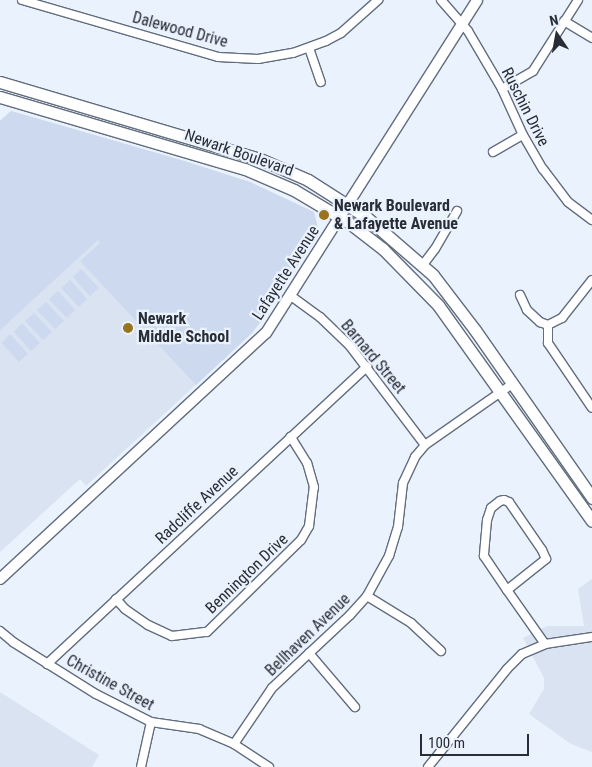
<!DOCTYPE html>
<style>
body{margin:0}
#map{position:relative;width:592px;height:767px;overflow:hidden;background:#eaf2fe;font-family:"Roboto Condensed",sans-serif}
div>[style]{position:absolute}
.built>*{inset:0;background:#dae3f2}
.green>*{inset:0;background:#ccd9ef}
.roads{filter:drop-shadow(1px 0 #626d7e) drop-shadow(-1px 0 #626d7e) drop-shadow(0 1px #626d7e) drop-shadow(0 -1px #626d7e)}
.street>*{height:8px;margin:-4px;padding:0 4px;transform-origin:4px;border-radius:4px;background:#fff}
.secondary>*{height:10px;margin:-5px;padding:0 5px;transform-origin:5px;border-radius:5px;background:#fff}
.primary>*{height:11px;margin:-5.5px;padding:0 5.5px;transform-origin:5.5px;border-radius:5.5px;background:#fff}
.dots>*{width:14px;height:14px;translate:-50% -50%;box-sizing:border-box;border:2px solid #eaf2fe;border-radius:50%}
span{translate:-50% -50%;white-space:nowrap;text-align:center;line-height:1.15;-webkit-text-stroke:4.5px #eaf2fe;paint-order:stroke}
.street-label{font-size:16px;color:#292d35}
.poi-label{font-size:16px;color:#292d35;font-weight:700}
.left{translate:0 -50%;text-align:left}
.north{position:absolute;left:532px;top:10px;width:50px;height:50px;-webkit-text-stroke:4px #eaf2fe;paint-order:stroke;rotate:348deg;font-size:14px;font-weight:700;line-height:20px;text-align:center;color:#292d35}
.north::after{content:'';display:block;margin:auto;width:18px;height:22px;background:#292d35;clip-path:polygon(50% 0,100% 100%,50% 72%,0 100%)}
.scale{position:absolute;left:420px;top:734px;width:109px;height:22px;box-sizing:border-box;border:2px solid #292d35;border-top:0;padding-left:6px;font-size:15px;line-height:18px;white-space:nowrap;color:#292d35;-webkit-text-stroke:4px #eaf2fe;paint-order:stroke}
</style>
<div id="map">
<div class="built">
<div style="clip-path:polygon(11px 111px,181px 160px,250px 182px,314px 212px,319px 232px,268px 312px,252px 333px,86px 486px,80px 479px,0 552px,0 121px)"></div>
<div style="clip-path:polygon(592px 579px,592px 752px,571px 744px,529px 714px,544px 689px,544px 678px,523px 638px,547px 626px,584px 626px,578px 589px)"></div>
<div style="clip-path:polygon(0 692px,99px 755px,92px 767px,0 767px)"></div>
</div>
<div class="green">
<div style="clip-path:polygon(11px 111px,181px 160px,250px 182px,314px 212px,319px 232px,268px 312px,252px 333px,196px 385px,80px 261px,100px 243px,98px 240px,0 330px,0 121px)"></div>
<div style="clip-path:polygon(81px 269px,99px 288px,90px 296px,73px 277px)"></div>
<div style="clip-path:polygon(70px 280px,87px 299px,79px 307px,61px 288px)"></div>
<div style="clip-path:polygon(58px 291px,75px 310px,67px 318px,49px 299px)"></div>
<div style="clip-path:polygon(46px 302px,64px 321px,55px 329px,37px 310px)"></div>
<div style="clip-path:polygon(34px 313px,52px 332px,43px 340px,25px 321px)"></div>
<div style="clip-path:polygon(22px 323px,40px 343px,31px 351px,14px 332px)"></div>
<div style="clip-path:polygon(10px 334px,28px 354px,19px 362px,2px 343px)"></div>
</div>
<div class="roads">
<div class="street">
<div style="left:22px;top:0;width:204px;rotate:16.2deg"></div>
<div style="left:218px;top:57px;width:40px;rotate:2.9deg"></div>
<div style="left:258px;top:59px;width:36px;rotate:-10deg"></div>
<div style="left:293px;top:53px;width:35px;rotate:-20deg"></div>
<div style="left:326px;top:41px;width:17px;rotate:-28deg"></div>
<div style="left:341px;top:33px;width:50px;rotate:-41.7deg"></div>
<div style="left:441px;top:0;width:41px;rotate:48.9deg"></div>
<div style="left:468px;top:31px;width:67px;rotate:59.6deg"></div>
<div style="left:502px;top:89px;width:51px;rotate:65.5deg"></div>
<div style="left:523px;top:135px;width:39px;rotate:60deg"></div>
<div style="left:543px;top:169px;width:41px;rotate:52.9deg"></div>
<div style="left:568px;top:202px;width:30px;rotate:37deg"></div>
<div style="left:564px;top:21px;width:33px;rotate:31deg"></div>
<div style="left:309px;top:48px;width:36px;rotate:71deg"></div>
<div style="left:502px;top:89px;width:36px;rotate:-30deg"></div>
<div style="left:533px;top:71px;width:84px;rotate:-57.6deg"></div>
<div style="left:493px;top:152px;width:34px;rotate:-30deg"></div>
<div style="left:422px;top:266px;width:21px;rotate:-53deg"></div>
<div style="left:435px;top:249px;width:44px;rotate:-59.9deg"></div>
<div style="left:520px;top:295px;width:17px;rotate:65deg"></div>
<div style="left:527px;top:310px;width:18px;rotate:43deg"></div>
<div style="left:540px;top:322px;width:9px;rotate:21deg"></div>
<div style="left:291px;top:296px;width:36px;rotate:36deg"></div>
<div style="left:320px;top:317px;width:42px;rotate:44deg"></div>
<div style="left:350px;top:346px;width:124px;rotate:52.9deg"></div>
<div style="left:548px;top:325px;width:18px;rotate:90deg"></div>
<div style="left:548px;top:343px;width:78px;rotate:55.9deg"></div>
<div style="left:548px;top:325px;width:16px;rotate:-27deg"></div>
<div style="left:562px;top:318px;width:48px;rotate:-51.7deg"></div>
<div style="left:507px;top:590px;width:50px;rotate:-38.5deg"></div>
<div style="left:546px;top:559px;width:10px;rotate:-114deg"></div>
<div style="left:542px;top:550px;width:58px;rotate:-124.5deg"></div>
<div style="left:509px;top:502px;width:5px;rotate:-158deg"></div>
<div style="left:504px;top:500px;width:4px;rotate:166deg"></div>
<div style="left:500px;top:501px;width:11px;rotate:142deg"></div>
<div style="left:491px;top:508px;width:13px;rotate:108deg"></div>
<div style="left:487px;top:520px;width:36px;rotate:95deg"></div>
<div style="left:484px;top:556px;width:41px;rotate:55.9deg"></div>
<div style="left:507px;top:590px;width:66px;rotate:54.9deg"></div>
<div style="left:367px;top:596px;width:52px;rotate:31.5deg"></div>
<div style="left:411px;top:623px;width:41px;rotate:43deg"></div>
<div style="left:116px;top:599px;width:13px;rotate:48deg"></div>
<div style="left:125px;top:609px;width:28px;rotate:35deg"></div>
<div style="left:148px;top:625px;width:26px;rotate:25deg"></div>
<div style="left:172px;top:636px;width:35px;rotate:-7deg"></div>
<div style="left:207px;top:632px;width:132px;rotate:-44.4deg"></div>
<div style="left:301px;top:540px;width:16px;rotate:-60deg"></div>
<div style="left:309px;top:526px;width:39px;rotate:-83deg"></div>
<div style="left:314px;top:487px;width:25px;rotate:-106deg"></div>
<div style="left:307px;top:463px;width:31px;rotate:-122deg"></div>
<div style="left:0;top:631px;width:17px;rotate:40deg"></div>
<div style="left:13px;top:642px;width:98px;rotate:32.1deg"></div>
<div style="left:96px;top:694px;width:62px;rotate:27deg"></div>
<div style="left:151px;top:722px;width:49px;rotate:8.3deg"></div>
<div style="left:199px;top:729px;width:38px;rotate:23deg"></div>
<div style="left:234px;top:744px;width:42px;rotate:33.3deg"></div>
<div style="left:309px;top:653px;width:71px;rotate:49.6deg"></div>
<div style="left:47px;top:664px;width:437px;rotate:-42.9deg"></div>
<div style="left:234px;top:744px;width:68px;rotate:-55.8deg"></div>
<div style="left:272px;top:688px;width:107px;rotate:-43.1deg"></div>
<div style="left:350px;top:615px;width:25px;rotate:-48deg"></div>
<div style="left:367px;top:596px;width:46px;rotate:-61.2deg"></div>
<div style="left:389px;top:556px;width:30px;rotate:-73deg"></div>
<div style="left:398px;top:527px;width:44px;rotate:-83.5deg"></div>
<div style="left:403px;top:483px;width:29px;rotate:-65deg"></div>
<div style="left:415px;top:457px;width:16px;rotate:-50deg"></div>
<div style="left:425px;top:445px;width:106px;rotate:-35deg"></div>
<div style="left:141px;top:767px;width:46px;rotate:-77.5deg"></div>
<div style="left:428px;top:767px;width:126px;rotate:-51.1deg"></div>
<div style="left:507px;top:669px;width:21px;rotate:-45deg"></div>
<div style="left:522px;top:654px;width:25px;rotate:-23deg"></div>
<div style="left:545px;top:644px;width:48px;rotate:-8.5deg"></div>
</div>
<div class="secondary">
<div style="left:0;top:579px;width:362px;rotate:-42.8deg"></div>
<div style="left:266px;top:333px;width:394px;rotate:-57.6deg"></div>
</div>
<div class="primary">
<div style="left:0;top:82px;width:271px;rotate:16.5deg"></div>
<div style="left:260px;top:159px;width:52px;rotate:23.6deg"></div>
<div style="left:308px;top:180px;width:69px;rotate:32.5deg"></div>
<div style="left:366px;top:217px;width:89px;rotate:40.9deg"></div>
<div style="left:433px;top:275px;width:69px;rotate:52.6deg"></div>
<div style="left:475px;top:330px;width:205px;rotate:55.1deg"></div>
<div style="left:0;top:97px;width:255px;rotate:16.4deg"></div>
<div style="left:245px;top:169px;width:53px;rotate:23.2deg"></div>
<div style="left:294px;top:190px;width:63px;rotate:30.7deg"></div>
<div style="left:348px;top:222px;width:44px;rotate:37.6deg"></div>
<div style="left:383px;top:249px;width:78px;rotate:45.5deg"></div>
<div style="left:438px;top:305px;width:265px;rotate:54.5deg"></div>
</div>
</div>
<div class="dots">
<div style="left:324px;top:215px;background:#98741e"></div>
<div style="left:128px;top:328px;background:#98741e"></div>
</div>
<div class="street-label">
<span style="left:180px;top:30px;rotate:15deg">Dalewood Drive</span>
<span style="left:525px;top:107px;rotate:63deg">Ruschin Drive</span>
<span style="left:239px;top:153px;rotate:19deg">Newark Boulevard</span>
<span style="left:286px;top:273px;rotate:-57deg">Lafayette Avenue</span>
<span style="left:373px;top:357px;rotate:50deg">Barnard Street</span>
<span style="left:197px;top:505px;rotate:-43deg">Radcliffe Avenue</span>
<span style="left:247px;top:574px;rotate:-44deg">Bennington Drive</span>
<span style="left:308px;top:635px;rotate:-44deg">Bellhaven Avenue</span>
<span style="left:110px;top:683px;rotate:29deg">Christine Street</span>
</div>
<div class="poi-label">
<span class="left" style="left:334px;top:215px">Newark Boulevard<br>&amp; Lafayette Avenue</span>
<span class="left" style="left:138px;top:328px">Newark<br>Middle School</span>
</div>
<div class="north">N</div>
<div class="scale">100 m</div>
</div>
